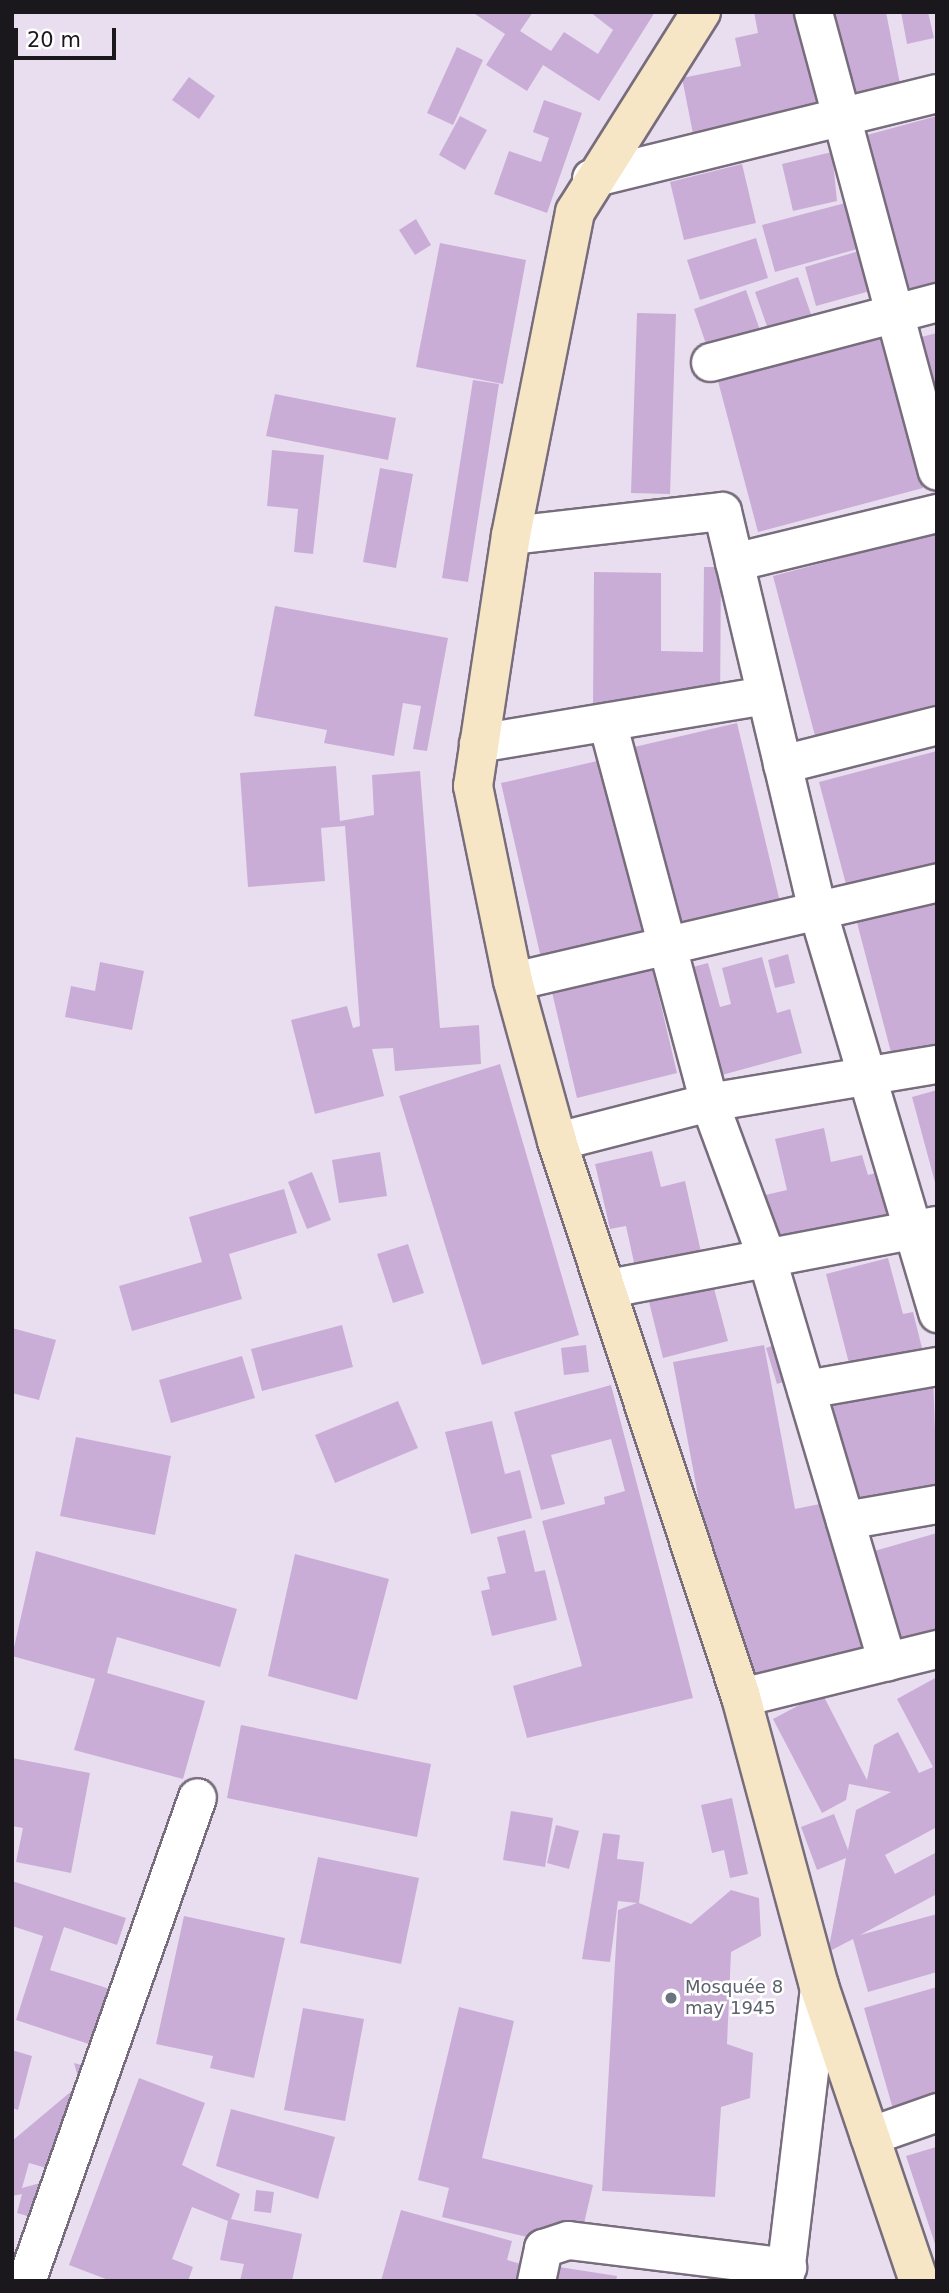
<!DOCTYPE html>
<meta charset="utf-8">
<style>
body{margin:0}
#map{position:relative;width:949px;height:2293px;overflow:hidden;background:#e9deef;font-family:"DejaVu Sans",sans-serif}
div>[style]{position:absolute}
.building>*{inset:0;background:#caadd7}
.roads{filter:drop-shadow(2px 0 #776d7c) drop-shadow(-2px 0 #776d7c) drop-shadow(0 2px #776d7c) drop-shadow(0 -2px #776d7c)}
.street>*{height:37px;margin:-18.5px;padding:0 18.5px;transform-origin:18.5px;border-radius:18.5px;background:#fff}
.secondary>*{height:38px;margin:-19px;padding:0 19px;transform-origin:19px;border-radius:19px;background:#f6e6c6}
.dots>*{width:19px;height:19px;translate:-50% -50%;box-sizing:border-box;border:4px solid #fff;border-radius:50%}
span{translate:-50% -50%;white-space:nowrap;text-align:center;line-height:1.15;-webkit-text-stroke:5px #fff;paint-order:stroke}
.worship-label{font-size:18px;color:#5b616d}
.left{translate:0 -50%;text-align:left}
.frame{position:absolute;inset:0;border:14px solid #1b181d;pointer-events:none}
.scale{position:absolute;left:14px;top:28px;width:102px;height:32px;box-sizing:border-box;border:4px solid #1b181d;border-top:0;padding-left:9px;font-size:21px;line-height:24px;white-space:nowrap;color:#1b181d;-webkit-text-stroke:5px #fff;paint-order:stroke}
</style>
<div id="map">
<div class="building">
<div style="clip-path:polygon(472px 12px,533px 12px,520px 31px,551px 51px,564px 32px,598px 54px,613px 30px,590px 12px,655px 12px,599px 101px,543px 65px,527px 91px,486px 65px,505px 34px)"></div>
<div style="clip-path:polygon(754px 12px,805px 12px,826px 118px,695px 144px,682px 78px,741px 66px,735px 38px,758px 33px)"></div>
<div style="clip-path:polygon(825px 12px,886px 12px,902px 94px,844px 106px)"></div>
<div style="clip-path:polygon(901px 12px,928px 12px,934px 38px,907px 44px)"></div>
<div style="clip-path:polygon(457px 47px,483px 60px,453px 125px,427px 113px)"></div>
<div style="clip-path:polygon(189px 77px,215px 96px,199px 119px,172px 100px)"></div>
<div style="clip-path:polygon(544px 100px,582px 113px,547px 213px,494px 194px,509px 151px,541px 162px,549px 138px,533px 132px)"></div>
<div style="clip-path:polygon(460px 116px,487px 130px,465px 170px,439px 155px)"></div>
<div style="clip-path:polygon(937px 116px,937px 283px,908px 291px,867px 135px)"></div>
<div style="clip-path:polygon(832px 152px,837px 201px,793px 211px,782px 164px)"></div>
<div style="clip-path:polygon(742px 164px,756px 223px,684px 240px,670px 182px)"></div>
<div style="clip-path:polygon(849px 202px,861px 248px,775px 272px,762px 225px)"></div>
<div style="clip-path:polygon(416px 219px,431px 245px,415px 255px,399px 230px)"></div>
<div style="clip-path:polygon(756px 238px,768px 278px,700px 300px,687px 260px)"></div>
<div style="clip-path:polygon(440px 243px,526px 260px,503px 384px,416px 367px)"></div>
<div style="clip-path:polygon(859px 251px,870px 291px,816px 306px,805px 267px)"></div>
<div style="clip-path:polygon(798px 277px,813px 320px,770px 335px,755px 292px)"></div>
<div style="clip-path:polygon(746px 290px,761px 333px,709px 353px,694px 309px)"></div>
<div style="clip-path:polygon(637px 313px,676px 314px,670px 494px,631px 493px)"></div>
<div style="clip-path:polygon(937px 333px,937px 393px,936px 393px,921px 337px)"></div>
<div style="clip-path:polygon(883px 337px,923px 488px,758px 532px,718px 381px)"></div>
<div style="clip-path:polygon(473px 380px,499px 384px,468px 582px,442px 578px)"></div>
<div style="clip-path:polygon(275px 394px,396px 418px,388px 460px,266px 436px)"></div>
<div style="clip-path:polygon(272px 450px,324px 455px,313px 554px,294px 552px,298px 509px,267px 506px)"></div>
<div style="clip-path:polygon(380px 468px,413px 474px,396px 568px,363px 562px)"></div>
<div style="clip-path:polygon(936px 533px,937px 704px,815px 736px,773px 576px)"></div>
<div style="clip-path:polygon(704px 567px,721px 567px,720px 707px,593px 706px,594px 572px,661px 573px,661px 651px,703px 652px)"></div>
<div style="clip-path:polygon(275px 606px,448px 638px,427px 751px,413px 749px,421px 706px,403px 703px,394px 756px,324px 743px,327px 730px,254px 716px)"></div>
<div style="clip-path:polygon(737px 723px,780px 902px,674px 928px,630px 748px)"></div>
<div style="clip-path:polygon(937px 751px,937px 864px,847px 888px,819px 782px)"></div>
<div style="clip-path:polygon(606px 759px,646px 935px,541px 958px,501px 783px)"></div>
<div style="clip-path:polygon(336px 766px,340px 821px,374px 815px,372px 775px,420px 771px,440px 1028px,479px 1025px,481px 1064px,395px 1071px,393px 1048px,372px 1049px,384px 1096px,315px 1114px,291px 1020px,347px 1006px,353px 1028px,360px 1026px,345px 826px,321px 828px,325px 881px,248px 887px,240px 773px)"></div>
<div style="clip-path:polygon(937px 894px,937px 1049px,893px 1060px,855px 915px)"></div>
<div style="clip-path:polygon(788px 954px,795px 983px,775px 988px,768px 960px)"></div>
<div style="clip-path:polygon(762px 957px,777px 1013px,790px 1009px,802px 1053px,700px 1081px,670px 973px,708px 963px,720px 1007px,731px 1004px,722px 968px)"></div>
<div style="clip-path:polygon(100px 962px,144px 971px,132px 1030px,65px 1017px,71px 986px,95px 991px)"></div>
<div style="clip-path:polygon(651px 963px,677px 1073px,577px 1098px,551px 988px)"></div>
<div style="clip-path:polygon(500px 1064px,579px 1335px,482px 1365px,399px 1096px)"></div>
<div style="clip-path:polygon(937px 1090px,937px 1186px,936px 1186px,912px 1097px)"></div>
<div style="clip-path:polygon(824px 1128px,831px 1162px,862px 1155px,868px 1175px,887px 1170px,897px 1212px,766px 1241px,756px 1197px,787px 1190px,775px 1139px)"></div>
<div style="clip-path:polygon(652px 1151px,661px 1187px,685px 1181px,701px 1252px,635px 1267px,626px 1226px,610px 1229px,595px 1164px)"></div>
<div style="clip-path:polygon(380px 1152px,387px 1196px,339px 1203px,332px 1160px)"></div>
<div style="clip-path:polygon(312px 1172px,331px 1220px,307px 1229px,288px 1182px)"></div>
<div style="clip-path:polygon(284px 1189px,297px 1233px,229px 1254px,242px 1299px,132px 1331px,119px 1286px,202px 1262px,189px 1217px)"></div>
<div style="clip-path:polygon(408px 1244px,424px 1293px,393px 1303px,377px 1254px)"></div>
<div style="clip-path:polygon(888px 1258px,903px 1314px,913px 1312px,924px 1356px,852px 1375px,826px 1274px)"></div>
<div style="clip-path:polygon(712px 1281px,728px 1341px,663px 1358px,648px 1298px)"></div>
<div style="clip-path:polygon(342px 1325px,353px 1367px,262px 1391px,251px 1349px)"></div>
<div style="clip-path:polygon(12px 1328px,56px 1340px,39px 1400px,12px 1393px)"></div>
<div style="clip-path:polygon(783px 1342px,795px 1378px,777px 1384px,766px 1348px)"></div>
<div style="clip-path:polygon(586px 1345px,589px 1372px,564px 1375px,561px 1348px)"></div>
<div style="clip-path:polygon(764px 1345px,795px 1509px,840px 1500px,871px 1662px,734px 1688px,673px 1362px)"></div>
<div style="clip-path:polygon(242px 1356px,255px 1398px,171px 1423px,159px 1380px)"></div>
<div style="clip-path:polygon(933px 1375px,937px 1485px,847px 1505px,824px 1399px)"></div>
<div style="clip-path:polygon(611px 1385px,693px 1698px,527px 1738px,513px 1686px,582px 1666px,542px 1521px,605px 1504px,604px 1497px,625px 1491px,611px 1439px,551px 1455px,565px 1504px,541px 1510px,514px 1412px)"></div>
<div style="clip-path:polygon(398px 1401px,418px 1448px,335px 1483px,315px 1435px)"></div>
<div style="clip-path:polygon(492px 1421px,505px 1474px,520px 1470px,532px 1518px,471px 1534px,445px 1432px)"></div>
<div style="clip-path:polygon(76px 1437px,171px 1456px,155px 1535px,60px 1516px)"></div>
<div style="clip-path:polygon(525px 1530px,535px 1572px,545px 1570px,557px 1620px,492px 1636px,481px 1591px,490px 1589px,487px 1577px,506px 1573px,497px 1537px)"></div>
<div style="clip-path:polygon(937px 1533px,937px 1641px,899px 1652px,871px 1552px)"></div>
<div style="clip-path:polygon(36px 1551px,237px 1609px,220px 1667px,117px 1637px,107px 1673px,205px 1701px,183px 1779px,74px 1750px,95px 1679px,12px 1656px)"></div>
<div style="clip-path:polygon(295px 1554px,389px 1579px,357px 1700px,268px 1676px)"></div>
<div style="clip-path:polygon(937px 1677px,937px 1827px,885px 1855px,895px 1874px,937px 1852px,937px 1894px,860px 1935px,937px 1914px,937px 1972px,868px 1992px,853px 1939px,828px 1952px,846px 1858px,817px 1870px,801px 1827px,834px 1814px,848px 1850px,856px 1810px,891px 1792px,849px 1784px,846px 1800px,822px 1813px,773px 1719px,822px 1693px,867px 1780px,874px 1745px,898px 1732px,919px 1773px,933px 1767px,897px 1699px)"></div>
<div style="clip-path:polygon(241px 1725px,431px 1764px,417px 1837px,227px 1798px)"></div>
<div style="clip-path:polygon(12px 1758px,90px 1773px,71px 1873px,16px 1862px,23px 1828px,12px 1826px)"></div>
<div style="clip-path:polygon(732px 1798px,748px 1874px,730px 1878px,724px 1850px,712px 1853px,701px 1805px)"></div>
<div style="clip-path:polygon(511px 1811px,553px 1818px,545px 1867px,503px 1860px)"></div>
<div style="clip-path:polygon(556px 1825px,579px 1831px,569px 1869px,547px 1863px)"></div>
<div style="clip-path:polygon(603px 1833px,620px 1835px,617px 1859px,644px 1862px,639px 1903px,691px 1924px,731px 1890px,759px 1898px,761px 1936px,731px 1952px,727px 2044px,753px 2053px,750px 2098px,721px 2107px,715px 2197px,602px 2191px,618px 1910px,637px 1903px,618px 1901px,610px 1962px,582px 1959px)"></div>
<div style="clip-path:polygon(318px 1857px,419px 1878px,401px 1964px,300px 1943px)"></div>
<div style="clip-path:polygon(12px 1881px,126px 1918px,117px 1945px,64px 1927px,50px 1970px,129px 1995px,110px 2051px,16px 2020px,43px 1936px,12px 1926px)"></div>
<div style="clip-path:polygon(184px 1916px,285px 1938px,254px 2078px,210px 2068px,213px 2056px,156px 2044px)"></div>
<div style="clip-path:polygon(937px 1987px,937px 2104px,895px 2116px,864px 2008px)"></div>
<div style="clip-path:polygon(459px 2007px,514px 2021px,482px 2158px,593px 2185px,578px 2249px,442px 2217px,449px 2188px,418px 2180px)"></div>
<div style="clip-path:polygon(303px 2008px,364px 2019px,345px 2121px,284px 2110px)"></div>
<div style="clip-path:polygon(12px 2050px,32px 2056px,18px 2110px,12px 2108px)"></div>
<div style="clip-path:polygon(74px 2063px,107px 2072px,77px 2177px,29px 2163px,22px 2188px,62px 2177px,48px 2222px,17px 2213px,22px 2194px,12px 2196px,12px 2141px,80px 2084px)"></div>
<div style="clip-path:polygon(139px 2078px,205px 2103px,182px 2165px,240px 2194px,231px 2219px,302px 2234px,292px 2281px,240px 2281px,244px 2264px,220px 2260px,228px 2221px,192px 2207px,172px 2259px,193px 2267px,188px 2281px,111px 2281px,69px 2265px)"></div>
<div style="clip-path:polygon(231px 2109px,335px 2137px,318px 2199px,216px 2166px)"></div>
<div style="clip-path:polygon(936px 2147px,937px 2149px,936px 2247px,906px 2156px)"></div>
<div style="clip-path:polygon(256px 2190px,274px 2192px,271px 2213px,254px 2211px)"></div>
<div style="clip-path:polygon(401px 2210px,512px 2241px,507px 2260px,521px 2264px,516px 2281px,381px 2281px)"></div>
<div style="clip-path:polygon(559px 2267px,617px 2276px,616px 2281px,557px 2281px)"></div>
</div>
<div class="roads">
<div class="street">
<div style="left:813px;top:12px;width:475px;rotate:74.9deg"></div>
<div style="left:591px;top:178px;width:356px;rotate:-13.8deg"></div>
<div style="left:710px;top:362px;width:235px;rotate:-14.8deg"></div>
<div style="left:511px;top:535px;width:212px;rotate:-6.5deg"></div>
<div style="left:722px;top:511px;width:406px;rotate:76.6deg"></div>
<div style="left:816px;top:906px;width:425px;rotate:73.4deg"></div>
<div style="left:734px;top:562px;width:209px;rotate:-13.6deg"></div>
<div style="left:607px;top:722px;width:393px;rotate:75deg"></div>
<div style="left:709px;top:1102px;width:164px;rotate:69.7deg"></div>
<div style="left:766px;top:1256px;width:423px;rotate:73.4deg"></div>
<div style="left:478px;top:743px;width:291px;rotate:-9.5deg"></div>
<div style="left:782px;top:764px;width:160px;rotate:-14.1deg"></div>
<div style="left:513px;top:981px;width:435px;rotate:-13.1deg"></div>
<div style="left:557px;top:1141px;width:157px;rotate:-14.4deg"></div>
<div style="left:709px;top:1102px;width:231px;rotate:-9.5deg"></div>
<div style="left:609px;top:1288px;width:332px;rotate:-10.9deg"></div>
<div style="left:806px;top:1389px;width:133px;rotate:-10deg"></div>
<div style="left:845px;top:1520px;width:93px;rotate:-9.9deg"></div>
<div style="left:741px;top:1697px;width:202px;rotate:-13.8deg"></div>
<div style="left:869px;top:2136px;width:72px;rotate:-19.4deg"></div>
<div style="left:26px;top:2281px;width:513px;rotate:-70.54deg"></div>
<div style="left:536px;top:2281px;width:34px;rotate:-78deg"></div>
<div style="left:543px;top:2248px;width:26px;rotate:-18deg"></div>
<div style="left:568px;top:2240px;width:221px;rotate:7deg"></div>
<div style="left:784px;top:2281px;width:297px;rotate:-83.2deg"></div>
</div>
<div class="secondary">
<div style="left:701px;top:12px;width:236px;rotate:122.2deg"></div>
<div style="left:575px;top:212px;width:329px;rotate:101.2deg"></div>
<div style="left:511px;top:535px;width:254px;rotate:98.6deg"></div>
<div style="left:473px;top:786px;width:199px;rotate:78.4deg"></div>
<div style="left:513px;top:981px;width:166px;rotate:74.6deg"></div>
<div style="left:557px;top:1141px;width:586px;rotate:71.69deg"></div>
<div style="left:741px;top:1697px;width:299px;rotate:74.9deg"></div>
<div style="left:819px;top:1986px;width:311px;rotate:71.3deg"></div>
</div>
</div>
<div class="dots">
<div style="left:671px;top:1998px;background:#6b7280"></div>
</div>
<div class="worship-label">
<span class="left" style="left:685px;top:1998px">Mosquée 8<br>may 1945</span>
</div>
<div class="frame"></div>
<div class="scale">20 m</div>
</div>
